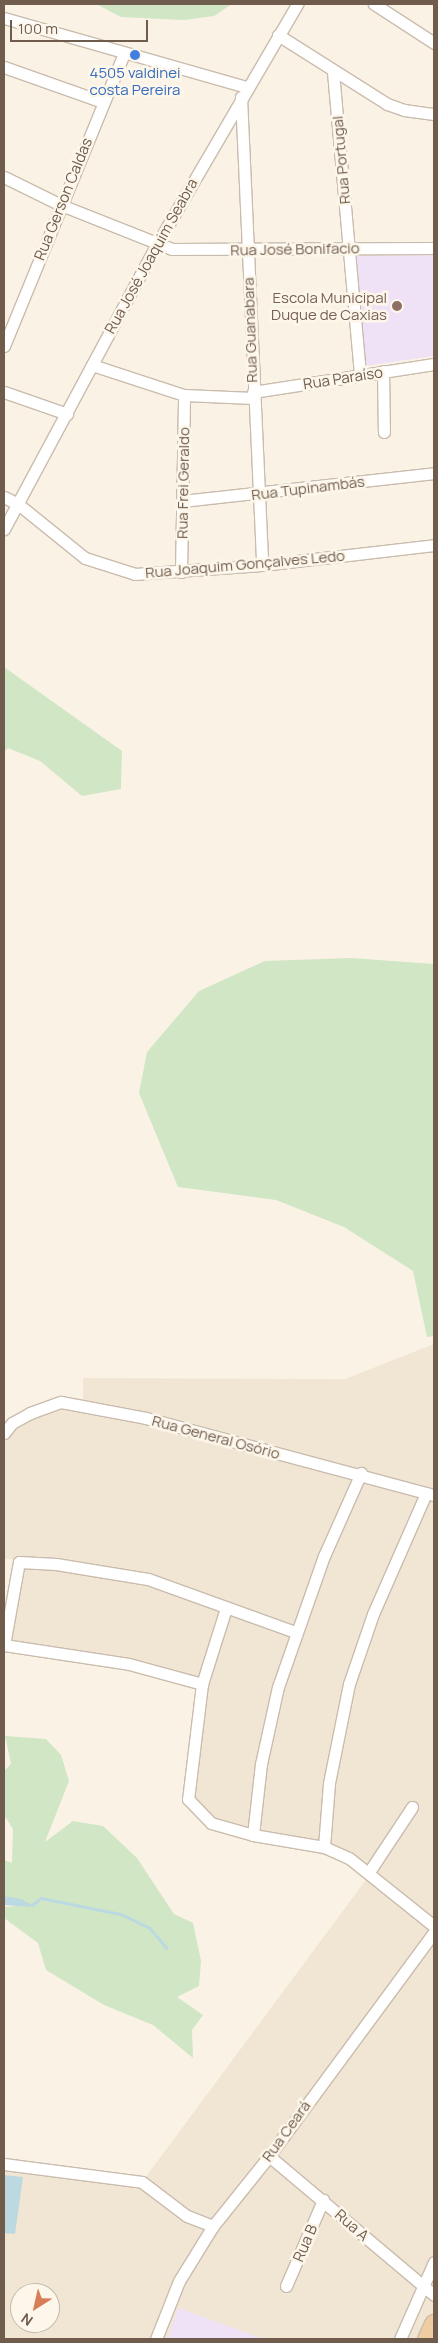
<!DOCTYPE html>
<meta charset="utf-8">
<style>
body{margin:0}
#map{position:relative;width:438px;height:2343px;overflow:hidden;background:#faf3e5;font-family:Manrope,sans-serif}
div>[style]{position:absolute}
.residential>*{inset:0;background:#f1e6d4}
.education>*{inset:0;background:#f0e2f6}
.green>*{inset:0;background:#d0e6c5}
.water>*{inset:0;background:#bcd9e1}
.stream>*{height:2.5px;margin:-1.25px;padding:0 1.25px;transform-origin:1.25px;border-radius:1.25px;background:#bcd9e1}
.roads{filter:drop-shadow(1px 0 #cabcad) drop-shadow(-1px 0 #cabcad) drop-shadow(0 1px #cabcad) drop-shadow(0 -1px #cabcad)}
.minor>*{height:11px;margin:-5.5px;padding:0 5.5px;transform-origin:5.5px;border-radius:5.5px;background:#fff}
.trunk>*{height:19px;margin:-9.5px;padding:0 9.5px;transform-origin:9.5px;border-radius:9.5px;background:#f0cca3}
.dots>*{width:14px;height:14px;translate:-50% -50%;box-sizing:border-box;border:2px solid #fdf7eb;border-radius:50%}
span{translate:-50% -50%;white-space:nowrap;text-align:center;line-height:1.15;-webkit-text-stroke:5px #fdf7eb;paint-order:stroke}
.shop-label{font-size:15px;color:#366cbe}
.street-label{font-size:15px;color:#705c4d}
.education-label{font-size:15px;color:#785e54}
.right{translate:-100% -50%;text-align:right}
.frame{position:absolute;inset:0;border:5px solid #705c4d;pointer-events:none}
.north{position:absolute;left:10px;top:2283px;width:50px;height:50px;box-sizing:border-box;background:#fdf7eb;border:1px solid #c5b9ac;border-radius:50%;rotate:215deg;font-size:14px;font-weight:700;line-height:20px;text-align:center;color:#705c4d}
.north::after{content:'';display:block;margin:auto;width:18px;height:22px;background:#d77e57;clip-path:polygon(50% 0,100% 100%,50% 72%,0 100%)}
.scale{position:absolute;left:10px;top:20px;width:138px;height:22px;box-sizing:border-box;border:2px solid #705c4d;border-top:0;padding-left:6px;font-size:15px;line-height:18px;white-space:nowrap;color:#705c4d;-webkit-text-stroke:4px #fdf7eb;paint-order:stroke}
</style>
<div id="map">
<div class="residential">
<div style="clip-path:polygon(evenodd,434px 1344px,434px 2339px,4px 2339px,4px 2161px,145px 2178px,368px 1877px,344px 1860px,247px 1837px,205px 1823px,183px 1798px,198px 1678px,12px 1641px,25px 1560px,4px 1559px,4px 1438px,15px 1426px,41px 1412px,61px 1408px,83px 1411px,83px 1378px,345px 1379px,434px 1344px,20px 2293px,50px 2293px,50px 2323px,20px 2323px,20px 2293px)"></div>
</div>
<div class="education">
<div style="clip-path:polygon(434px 255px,434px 356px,365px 366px,355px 256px)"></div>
<div style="clip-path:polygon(178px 2308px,264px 2339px,167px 2339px)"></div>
</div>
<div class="green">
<div style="clip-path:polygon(96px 4px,232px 4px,214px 16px,184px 20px,121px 17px)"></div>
<div style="clip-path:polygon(4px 667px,122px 751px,121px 789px,82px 796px,40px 761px,8px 748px,4px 752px)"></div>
<div style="clip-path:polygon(351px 958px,434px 964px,434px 1336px,427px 1337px,413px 1271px,344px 1227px,276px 1200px,178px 1187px,139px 1093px,147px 1052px,199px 991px,265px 961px)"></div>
<div style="clip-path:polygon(5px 1736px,46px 1739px,61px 1755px,69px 1781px,45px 1842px,73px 1821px,103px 1826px,137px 1858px,174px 1914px,193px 1923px,201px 1961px,199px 1986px,177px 1997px,203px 2015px,192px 2030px,193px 2058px,153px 2025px,104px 2005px,46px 1970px,38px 1943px,4px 1918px,4px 1907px,31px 1905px,4px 1896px,4px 1860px,12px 1863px,13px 1829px,4px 1815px,4px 1771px,11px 1764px)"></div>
</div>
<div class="water">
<div style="clip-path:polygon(4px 1896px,21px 1899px,32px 1905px,29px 1907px,4px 1905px)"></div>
<div style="clip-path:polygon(4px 2175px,23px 2177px,15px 2234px,4px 2233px)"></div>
</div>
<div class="stream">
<div style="left:32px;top:1905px;width:11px;rotate:-38deg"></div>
<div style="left:41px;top:1898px;width:82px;rotate:11.3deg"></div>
<div style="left:121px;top:1914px;width:32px;rotate:26deg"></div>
<div style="left:150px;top:1928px;width:26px;rotate:50deg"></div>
</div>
<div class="roads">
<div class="minor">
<div style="left:374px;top:4px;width:72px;rotate:33deg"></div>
<div style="left:4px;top:18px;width:252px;rotate:15.9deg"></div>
<div style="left:278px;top:35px;width:129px;rotate:32.3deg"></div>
<div style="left:387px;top:104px;width:18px;rotate:19deg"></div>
<div style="left:404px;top:110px;width:30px;rotate:8deg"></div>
<div style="left:4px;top:67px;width:105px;rotate:19.5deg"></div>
<div style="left:333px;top:72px;width:304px;rotate:84.9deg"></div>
<div style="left:241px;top:97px;width:468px;rotate:87.4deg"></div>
<div style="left:4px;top:177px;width:64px;rotate:26.2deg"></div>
<div style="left:61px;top:205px;width:119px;rotate:21.6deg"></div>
<div style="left:172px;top:249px;width:262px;rotate:-0.2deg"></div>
<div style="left:4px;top:346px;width:317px;rotate:-67.7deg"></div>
<div style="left:92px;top:365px;width:97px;rotate:18.1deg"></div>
<div style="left:184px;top:395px;width:69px;rotate:2.5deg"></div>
<div style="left:383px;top:371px;width:61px;rotate:89.1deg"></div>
<div style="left:4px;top:392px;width:67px;rotate:19.2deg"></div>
<div style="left:253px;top:392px;width:183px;rotate:-8.8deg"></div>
<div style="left:4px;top:497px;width:16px;rotate:27deg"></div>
<div style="left:18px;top:504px;width:86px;rotate:38.9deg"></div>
<div style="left:85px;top:558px;width:52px;rotate:17.7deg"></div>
<div style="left:135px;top:574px;width:127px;rotate:-4.1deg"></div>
<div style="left:262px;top:565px;width:173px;rotate:-6.6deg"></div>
<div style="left:182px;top:501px;width:254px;rotate:-6.3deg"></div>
<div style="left:4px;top:529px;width:323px;rotate:-61.8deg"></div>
<div style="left:157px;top:244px;width:278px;rotate:-59.7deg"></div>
<div style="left:181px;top:572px;width:177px;rotate:-89deg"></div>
<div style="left:4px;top:1433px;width:13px;rotate:-51deg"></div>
<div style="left:12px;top:1423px;width:21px;rotate:-29deg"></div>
<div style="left:30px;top:1413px;width:33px;rotate:-20deg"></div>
<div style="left:61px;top:1402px;width:86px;rotate:10.7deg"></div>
<div style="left:146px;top:1418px;width:298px;rotate:15deg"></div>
<div style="left:226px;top:1608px;width:80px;rotate:107.5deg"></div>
<div style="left:202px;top:1684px;width:116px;rotate:96.9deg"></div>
<div style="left:188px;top:1799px;width:33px;rotate:46deg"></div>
<div style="left:211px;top:1823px;width:44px;rotate:15.9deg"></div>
<div style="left:253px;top:1835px;width:72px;rotate:9.6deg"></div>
<div style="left:324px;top:1847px;width:27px;rotate:24deg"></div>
<div style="left:349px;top:1858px;width:109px;rotate:38.7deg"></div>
<div style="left:4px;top:1645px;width:84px;rotate:-79.8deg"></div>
<div style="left:19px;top:1562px;width:37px;rotate:3deg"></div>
<div style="left:56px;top:1564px;width:93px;rotate:9.3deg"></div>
<div style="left:148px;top:1579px;width:156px;rotate:19.8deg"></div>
<div style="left:4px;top:1645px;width:126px;rotate:8.6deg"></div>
<div style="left:129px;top:1664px;width:76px;rotate:15.3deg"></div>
<div style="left:253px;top:1835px;width:71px;rotate:-83.6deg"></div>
<div style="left:261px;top:1764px;width:79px;rotate:-77.6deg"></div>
<div style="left:278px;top:1687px;width:139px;rotate:-70.7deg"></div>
<div style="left:324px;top:1556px;width:91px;rotate:-66deg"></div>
<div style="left:324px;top:1847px;width:64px;rotate:-85.5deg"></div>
<div style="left:329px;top:1783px;width:101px;rotate:-78.6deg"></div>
<div style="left:349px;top:1684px;width:74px;rotate:-71.1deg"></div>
<div style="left:373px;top:1614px;width:132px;rotate:-66.3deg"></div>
<div style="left:369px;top:1872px;width:78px;rotate:-56.5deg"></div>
<div style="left:269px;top:2156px;width:216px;rotate:40.1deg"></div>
<div style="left:4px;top:2164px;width:139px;rotate:7.4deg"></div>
<div style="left:142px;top:2182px;width:56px;rotate:37.1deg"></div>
<div style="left:187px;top:2216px;width:28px;rotate:21deg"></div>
<div style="left:286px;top:2286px;width:94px;rotate:-66.7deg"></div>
<div style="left:156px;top:2339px;width:62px;rotate:-68.4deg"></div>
<div style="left:179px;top:2281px;width:65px;rotate:-58.3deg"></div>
<div style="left:213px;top:2226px;width:90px;rotate:-51.3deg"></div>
<div style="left:269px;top:2156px;width:278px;rotate:-53.6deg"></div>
<div style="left:400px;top:2339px;width:84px;rotate:-66.2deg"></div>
</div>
<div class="trunk">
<div style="left:427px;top:2339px;width:17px;rotate:-65deg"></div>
</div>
</div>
<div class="dots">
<div style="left:135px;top:55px;background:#3f7fe0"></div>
<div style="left:397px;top:306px;background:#8d6e63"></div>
</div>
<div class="shop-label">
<span style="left:135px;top:81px">4505 valdinei<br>costa Pereira</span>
</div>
<div class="street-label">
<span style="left:341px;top:160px;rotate:-95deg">Rua Portugal</span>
<span style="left:63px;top:199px;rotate:-68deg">Rua Gerson Caldas</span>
<span style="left:295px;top:249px;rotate:-1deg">Rua José Bonifacio</span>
<span style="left:151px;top:256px;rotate:-61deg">Rua José Joaquim Seabra</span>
<span style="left:250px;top:330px;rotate:-92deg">Rua Guanabara</span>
<span style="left:343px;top:378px;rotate:-9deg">Rua Paraíso</span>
<span style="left:183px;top:483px;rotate:-89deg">Rua Frei Geraldo</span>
<span style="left:308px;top:488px;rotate:-7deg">Rua Tupinambás</span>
<span style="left:245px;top:564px;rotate:-5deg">Rua Joaquim Gonçalves Ledo</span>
<span style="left:216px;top:1437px;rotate:15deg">Rua General Osório</span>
<span style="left:286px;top:2131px;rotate:-54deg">Rua Ceará</span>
<span style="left:352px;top:2225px;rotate:41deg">Rua A</span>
<span style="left:305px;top:2243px;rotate:-67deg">Rua B</span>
</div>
<div class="education-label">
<span class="right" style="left:387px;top:306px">Escola Municipal<br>Duque de Caxias</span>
</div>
<div class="frame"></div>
<div class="north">N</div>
<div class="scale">100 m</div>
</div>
